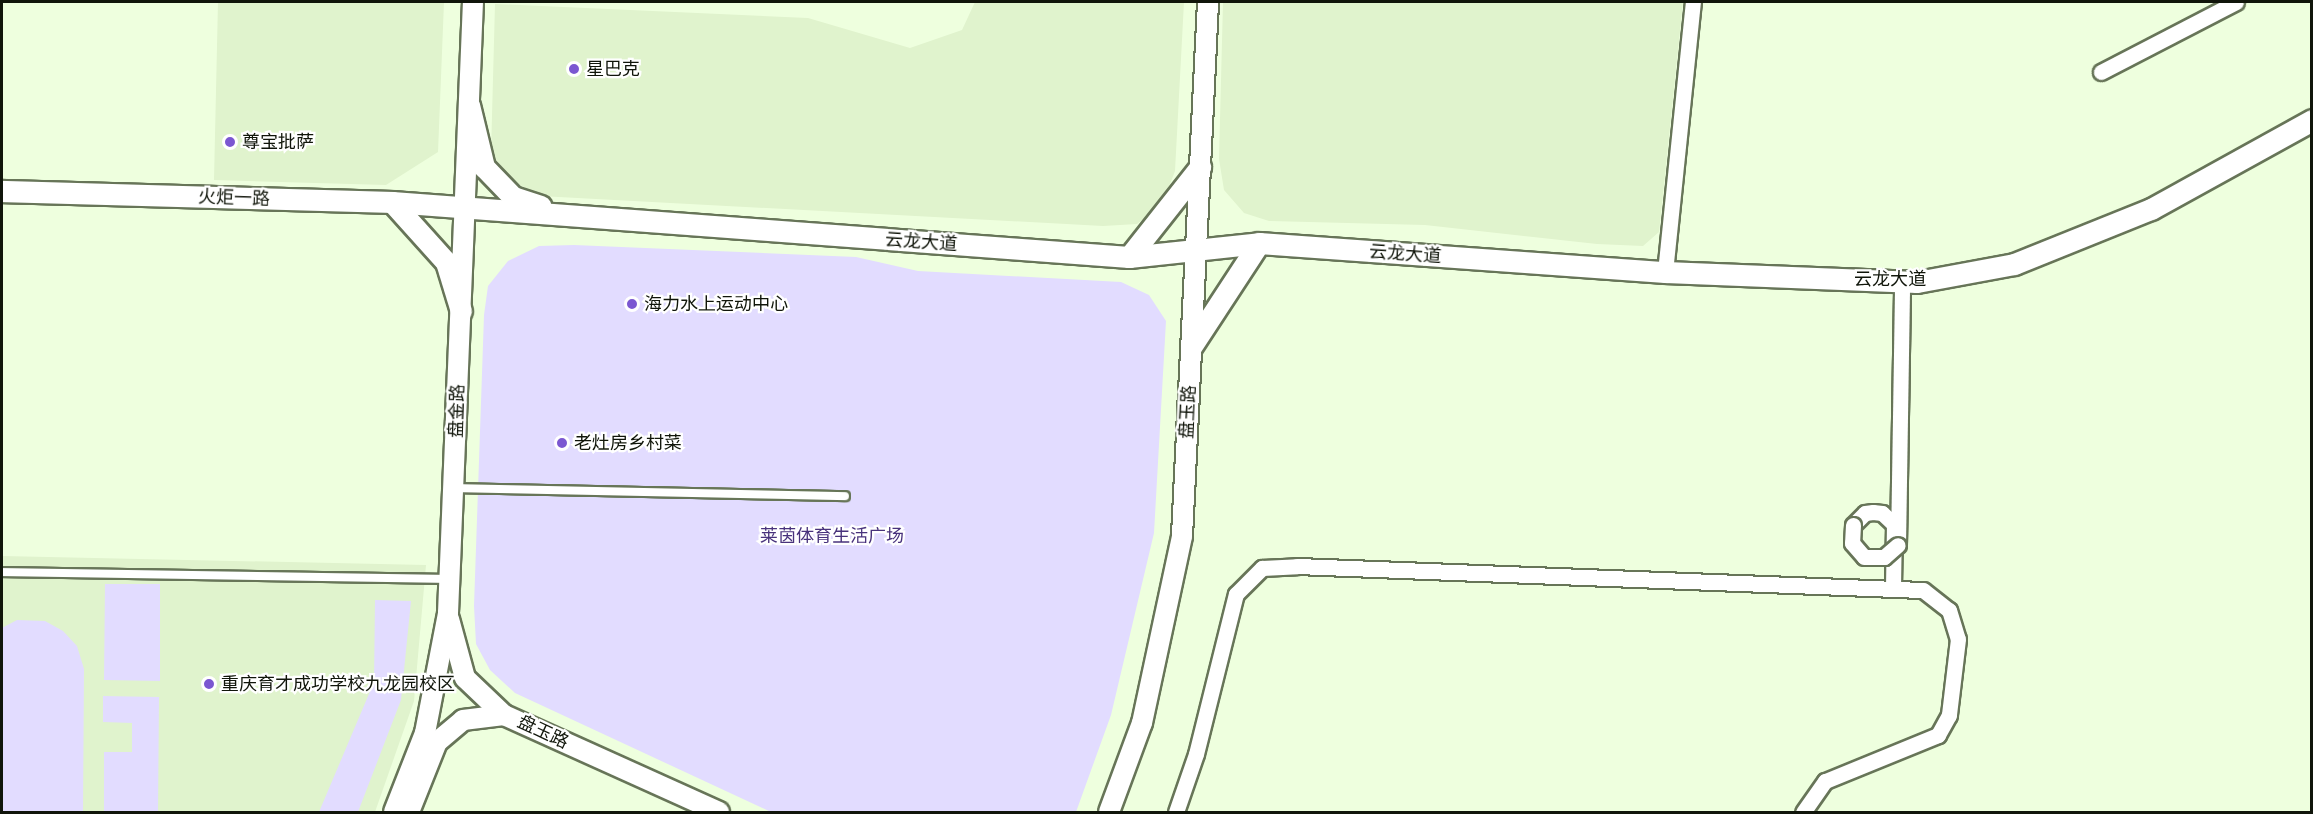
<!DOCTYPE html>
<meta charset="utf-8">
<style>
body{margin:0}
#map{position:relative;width:2313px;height:814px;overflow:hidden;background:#eeffde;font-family:"DejaVu Sans","Noto Sans SC",sans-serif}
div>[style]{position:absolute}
.built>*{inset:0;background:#e0f3cd}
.green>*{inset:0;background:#e2dcff}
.roads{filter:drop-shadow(2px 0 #677558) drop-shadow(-2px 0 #677558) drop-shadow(0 2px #677558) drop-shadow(0 -2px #677558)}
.service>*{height:8px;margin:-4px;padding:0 4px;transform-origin:4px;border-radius:4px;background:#fff}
.minor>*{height:15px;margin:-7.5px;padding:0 7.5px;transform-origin:7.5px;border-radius:7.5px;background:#fff}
.tertiary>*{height:20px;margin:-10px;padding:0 10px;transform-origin:10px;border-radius:10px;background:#fff}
.secondary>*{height:21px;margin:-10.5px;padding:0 10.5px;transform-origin:10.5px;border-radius:10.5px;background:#fff}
.bridges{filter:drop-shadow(2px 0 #677558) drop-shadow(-2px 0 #677558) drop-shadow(0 2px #677558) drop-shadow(0 -2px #677558)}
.minor-bridge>*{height:15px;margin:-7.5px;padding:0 7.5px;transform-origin:7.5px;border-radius:7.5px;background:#fff}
.dots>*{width:16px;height:16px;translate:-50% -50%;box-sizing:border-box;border:3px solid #fff;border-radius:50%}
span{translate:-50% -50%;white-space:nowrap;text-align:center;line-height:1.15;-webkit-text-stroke:4.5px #fff;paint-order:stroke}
.poi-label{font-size:18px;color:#10150a}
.left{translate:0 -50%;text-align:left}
.street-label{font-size:18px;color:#10150a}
.park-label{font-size:18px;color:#48327c}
.frame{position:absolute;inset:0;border:3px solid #10150a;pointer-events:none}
</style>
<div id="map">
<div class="built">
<div style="clip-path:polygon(218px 2px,444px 2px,438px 152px,386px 185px,214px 180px)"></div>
<div style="clip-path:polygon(975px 2px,1184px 2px,1175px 171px,1162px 205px,1137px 224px,1103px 226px,540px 196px,513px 181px,491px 153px,495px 4px,808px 18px,910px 48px,962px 30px)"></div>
<div style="clip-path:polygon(1223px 2px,1683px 2px,1659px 232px,1643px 246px,1597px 244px,1425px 225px,1269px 221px,1244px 213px,1224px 190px,1219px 159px)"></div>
<div style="clip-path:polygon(2px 556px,426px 565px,414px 701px,375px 812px,2px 812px)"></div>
</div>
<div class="green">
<div style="clip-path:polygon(574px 245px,856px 257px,918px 271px,1121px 282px,1149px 295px,1166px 321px,1154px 533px,1111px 715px,1076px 812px,771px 812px,515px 693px,490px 670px,476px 644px,474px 606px,484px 315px,488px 286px,508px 261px,539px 246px)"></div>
<div style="clip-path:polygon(105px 584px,160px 584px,160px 681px,104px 680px)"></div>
<div style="clip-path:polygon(375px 600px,411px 601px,401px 700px,358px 812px,319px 812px,374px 682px)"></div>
<div style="clip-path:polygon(17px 620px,45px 621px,63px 631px,77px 646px,84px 669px,83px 812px,2px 812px,2px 628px)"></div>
<div style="clip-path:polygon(103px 696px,159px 697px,158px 812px,104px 812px,104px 752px,132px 752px,132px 723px,103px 722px)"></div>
</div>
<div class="roads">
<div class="service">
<div style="left:455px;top:488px;width:390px;rotate:1.2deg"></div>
<div style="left:2px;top:572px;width:446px;rotate:0.9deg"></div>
</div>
<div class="minor">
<div style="left:2101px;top:72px;width:152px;rotate:-27.4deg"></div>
<div style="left:1665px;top:272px;width:271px;rotate:-84.1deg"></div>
<div style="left:1853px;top:525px;width:17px;rotate:-45deg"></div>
<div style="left:1865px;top:513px;width:8px;rotate:-7deg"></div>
<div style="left:1873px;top:512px;width:9px;rotate:6deg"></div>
<div style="left:1882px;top:513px;width:16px;rotate:43deg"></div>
<div style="left:1894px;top:524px;width:63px;rotate:90.9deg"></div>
<div style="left:1898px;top:545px;width:264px;rotate:-89.1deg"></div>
<div style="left:1176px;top:812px;width:61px;rotate:-71deg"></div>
<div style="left:1196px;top:754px;width:165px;rotate:-76deg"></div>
<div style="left:1236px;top:594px;width:37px;rotate:-45deg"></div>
<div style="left:1262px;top:568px;width:35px;rotate:-3deg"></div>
<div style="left:1297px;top:566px;width:626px;rotate:2.2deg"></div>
<div style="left:1923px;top:590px;width:33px;rotate:38deg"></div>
<div style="left:1949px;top:610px;width:30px;rotate:73deg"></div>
<div style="left:1958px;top:639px;width:77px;rotate:96.8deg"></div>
<div style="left:1949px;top:715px;width:23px;rotate:119deg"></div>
<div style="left:1938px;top:735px;width:122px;rotate:157.8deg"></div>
<div style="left:1825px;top:781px;width:38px;rotate:125deg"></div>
</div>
<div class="tertiary">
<div style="left:449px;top:619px;width:61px;rotate:74.8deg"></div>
<div style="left:465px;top:678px;width:54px;rotate:43.5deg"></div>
<div style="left:394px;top:812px;width:85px;rotate:-68.6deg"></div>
<div style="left:425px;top:733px;width:122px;rotate:-79.1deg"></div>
<div style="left:448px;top:613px;width:612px;rotate:-87.66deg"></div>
<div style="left:409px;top:812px;width:75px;rotate:-68.2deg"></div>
<div style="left:437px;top:742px;width:34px;rotate:-40deg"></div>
<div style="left:463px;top:720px;width:41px;rotate:-7deg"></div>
<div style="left:504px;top:715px;width:236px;rotate:24.3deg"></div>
<div style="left:1109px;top:812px;width:95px;rotate:-69.7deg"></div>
<div style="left:1142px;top:723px;width:191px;rotate:-77.9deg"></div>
<div style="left:1182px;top:536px;width:535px;rotate:-87.21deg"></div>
</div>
<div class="secondary">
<div style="left:469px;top:105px;width:64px;rotate:76.4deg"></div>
<div style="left:484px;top:167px;width:42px;rotate:46deg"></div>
<div style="left:513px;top:197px;width:29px;rotate:18deg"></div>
<div style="left:2px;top:191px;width:390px;rotate:1.6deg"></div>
<div style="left:392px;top:202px;width:739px;rotate:4.27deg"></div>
<div style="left:1129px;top:257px;width:131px;rotate:-6.1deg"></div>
<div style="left:1259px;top:243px;width:407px;rotate:4.1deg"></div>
<div style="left:1665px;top:272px;width:252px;rotate:2.3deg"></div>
<div style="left:1917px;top:282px;width:99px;rotate:-10.5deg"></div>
<div style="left:2014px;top:264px;width:148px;rotate:-21.9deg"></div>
<div style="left:2151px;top:209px;width:184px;rotate:-28.9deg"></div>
<div style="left:392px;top:202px;width:81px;rotate:48deg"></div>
<div style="left:446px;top:262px;width:51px;rotate:73deg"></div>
<div style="left:1129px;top:257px;width:115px;rotate:-51.7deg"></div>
<div style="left:1191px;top:347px;width:124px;rotate:-56.8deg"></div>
</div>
</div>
<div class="bridges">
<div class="minor-bridge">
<div style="left:1853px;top:525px;width:18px;rotate:93deg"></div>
<div style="left:1852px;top:543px;width:18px;rotate:49deg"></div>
<div style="left:1864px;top:557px;width:20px"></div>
<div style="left:1884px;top:557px;width:18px;rotate:-41deg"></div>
</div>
</div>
<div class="dots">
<div style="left:574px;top:69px;background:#7b57d1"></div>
<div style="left:230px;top:142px;background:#7b57d1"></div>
<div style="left:632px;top:304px;background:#7b57d1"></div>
<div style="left:562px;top:443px;background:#7b57d1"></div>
<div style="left:209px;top:684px;background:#7b57d1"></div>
</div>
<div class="poi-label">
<span class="left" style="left:586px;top:69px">星巴克</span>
<span class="left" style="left:242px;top:142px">尊宝批萨</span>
<span class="left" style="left:644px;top:304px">海力水上运动中心</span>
<span class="left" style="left:574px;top:443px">老灶房乡村菜</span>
<span class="left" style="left:221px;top:684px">重庆育才成功学校九龙园校区</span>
</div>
<div class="street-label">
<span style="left:234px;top:198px;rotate:2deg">火炬一路</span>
<span style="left:921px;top:242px;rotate:4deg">云龙大道</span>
<span style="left:1405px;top:254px;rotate:4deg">云龙大道</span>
<span style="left:1890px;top:279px">云龙大道</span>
<span style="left:457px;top:411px;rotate:-88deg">盘金路</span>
<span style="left:1188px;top:412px;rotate:-87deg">盘玉路</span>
<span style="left:543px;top:732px;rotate:25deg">盘玉路</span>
</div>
<div class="park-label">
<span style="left:832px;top:536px">莱茵体育生活广场</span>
</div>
<div class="frame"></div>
</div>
